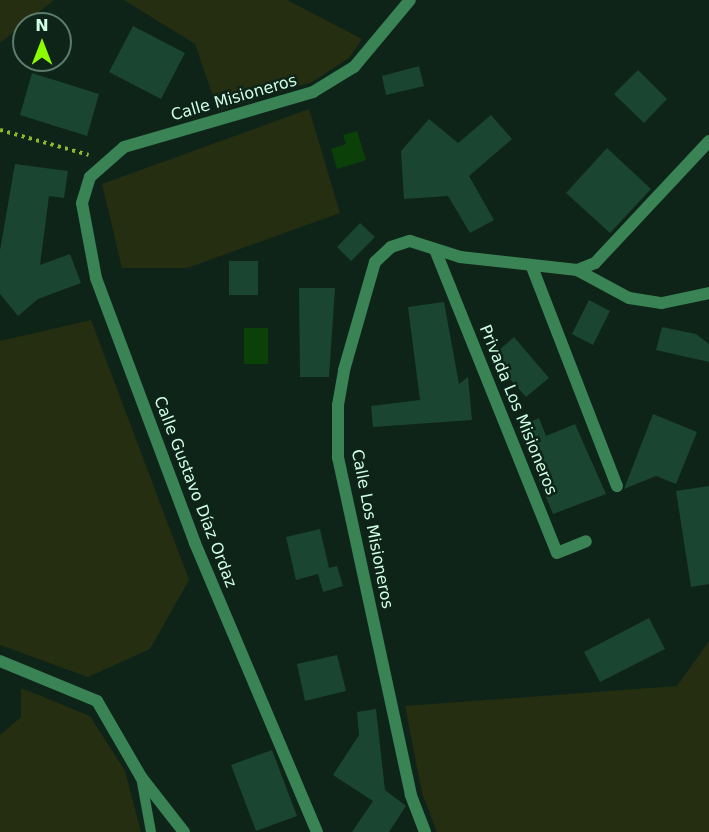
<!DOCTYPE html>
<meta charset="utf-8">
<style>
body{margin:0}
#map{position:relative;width:709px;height:832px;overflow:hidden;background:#0e2419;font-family:"DejaVu Sans",sans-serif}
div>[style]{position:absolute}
.green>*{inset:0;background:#252e11}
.water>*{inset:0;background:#0b4109}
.building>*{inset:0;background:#1a4531}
.path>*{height:4px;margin-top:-2px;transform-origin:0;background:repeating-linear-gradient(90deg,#90b62e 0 3px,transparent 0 7.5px)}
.lane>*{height:10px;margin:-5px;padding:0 5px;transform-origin:5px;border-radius:5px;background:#398354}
.street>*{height:12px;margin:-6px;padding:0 6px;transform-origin:6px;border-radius:6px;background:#398354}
span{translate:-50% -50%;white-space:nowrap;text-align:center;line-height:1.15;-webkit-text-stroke:5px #0e2419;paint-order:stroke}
.street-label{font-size:16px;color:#d1ffe5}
.north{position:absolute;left:12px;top:12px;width:60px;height:60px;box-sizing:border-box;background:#0e2419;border:2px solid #5c7c6b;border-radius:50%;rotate:0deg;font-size:16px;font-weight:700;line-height:24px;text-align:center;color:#d1ffe5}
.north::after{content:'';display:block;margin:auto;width:21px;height:27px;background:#8efc00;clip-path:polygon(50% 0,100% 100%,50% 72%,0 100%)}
</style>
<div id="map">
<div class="green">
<div style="clip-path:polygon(0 0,54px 0,0 43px)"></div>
<div style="clip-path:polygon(124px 0,287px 0,362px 39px,349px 58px,312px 82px,218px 111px,195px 44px)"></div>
<div style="clip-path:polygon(309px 109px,340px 213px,187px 268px,122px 268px,102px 184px)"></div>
<div style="clip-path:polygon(91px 320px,189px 580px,150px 649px,88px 677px,0 645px,0 341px)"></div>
<div style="clip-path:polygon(709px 641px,709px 832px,437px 832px,422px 793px,405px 706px,677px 686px)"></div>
<div style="clip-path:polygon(21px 688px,90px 716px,125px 771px,141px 832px,0 832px,0 735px,21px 717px)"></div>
</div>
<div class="water">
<div style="clip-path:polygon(357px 131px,366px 160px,337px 169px,331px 149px,346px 144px,343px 135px)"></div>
<div style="clip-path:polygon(244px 328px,268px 328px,268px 364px,244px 364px)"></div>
</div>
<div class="building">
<div style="clip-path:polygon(133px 26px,185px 53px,161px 99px,109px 72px)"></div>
<div style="clip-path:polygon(419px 66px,424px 86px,386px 95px,382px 76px)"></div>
<div style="clip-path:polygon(638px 70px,667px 99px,644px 123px,614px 94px)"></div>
<div style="clip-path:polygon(32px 73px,99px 94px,87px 136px,20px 115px)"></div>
<div style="clip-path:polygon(491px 115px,512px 139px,469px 176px,494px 220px,470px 233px,448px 196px,404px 199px,401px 151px,429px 119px,458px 143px)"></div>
<div style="clip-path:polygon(607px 148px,651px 189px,610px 233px,566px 193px)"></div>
<div style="clip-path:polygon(15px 164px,68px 171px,64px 198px,49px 196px,40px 265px,70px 254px,81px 283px,38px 299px,18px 316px,0 294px,0 250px)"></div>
<div style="clip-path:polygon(360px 223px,375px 237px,351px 261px,337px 247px)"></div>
<div style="clip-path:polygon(229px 261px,258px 261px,258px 295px,229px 295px)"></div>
<div style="clip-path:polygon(299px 288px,335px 288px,329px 377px,300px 377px)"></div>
<div style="clip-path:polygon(589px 300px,610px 311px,593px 345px,572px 334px)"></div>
<div style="clip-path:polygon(444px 302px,459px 384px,468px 377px,472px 420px,373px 427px,371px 406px,420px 400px,408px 307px)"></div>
<div style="clip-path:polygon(662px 327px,696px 334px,709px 344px,709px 362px,656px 350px)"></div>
<div style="clip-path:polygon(514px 337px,549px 378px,526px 397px,491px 357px)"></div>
<div style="clip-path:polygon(653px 414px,697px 432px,676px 484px,656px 476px,624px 489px)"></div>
<div style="clip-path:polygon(539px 418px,546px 436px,575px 424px,606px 494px,553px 514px,517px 427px)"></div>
<div style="clip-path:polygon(709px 486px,709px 584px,691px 587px,676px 491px)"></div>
<div style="clip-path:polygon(320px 529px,329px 568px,337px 566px,343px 586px,323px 592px,318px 574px,296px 580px,286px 537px)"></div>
<div style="clip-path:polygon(649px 618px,665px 649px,600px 682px,584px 652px)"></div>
<div style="clip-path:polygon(337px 655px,346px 691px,305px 701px,297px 664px)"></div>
<div style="clip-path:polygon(376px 709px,385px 790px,406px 806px,389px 832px,352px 832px,373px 801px,333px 775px,359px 735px,357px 712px)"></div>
<div style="clip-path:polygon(272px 750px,297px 816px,256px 831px,231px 765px)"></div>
</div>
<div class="path">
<div style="left:0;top:130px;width:92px;rotate:15.7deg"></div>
</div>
<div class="lane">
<div style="left:141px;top:777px;width:56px;rotate:79.7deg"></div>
</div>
<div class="street">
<div style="left:436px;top:252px;width:324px;rotate:68.1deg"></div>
<div style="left:557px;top:553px;width:31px;rotate:-22deg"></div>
<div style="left:532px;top:267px;width:235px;rotate:68.8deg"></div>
<div style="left:577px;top:270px;width:19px;rotate:-21deg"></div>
<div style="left:595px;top:263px;width:167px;rotate:-46.9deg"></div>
<div style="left:0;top:661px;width:105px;rotate:22.4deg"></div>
<div style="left:97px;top:701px;width:88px;rotate:59.9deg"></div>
<div style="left:141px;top:777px;width:70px;rotate:52deg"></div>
<div style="left:317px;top:832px;width:314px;rotate:-112.9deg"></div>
<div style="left:195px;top:543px;width:283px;rotate:-110.5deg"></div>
<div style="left:96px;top:278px;width:76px;rotate:-100.6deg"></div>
<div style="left:82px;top:203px;width:27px;rotate:-73deg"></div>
<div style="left:90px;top:177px;width:45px;rotate:-41.4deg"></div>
<div style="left:124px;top:147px;width:197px;rotate:-16.2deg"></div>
<div style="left:313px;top:92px;width:48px;rotate:-31.4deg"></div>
<div style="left:354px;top:67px;width:87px;rotate:-50.1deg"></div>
<div style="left:425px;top:832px;width:40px;rotate:-111deg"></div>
<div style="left:411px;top:795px;width:345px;rotate:-102.2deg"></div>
<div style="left:338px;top:458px;width:53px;rotate:-90deg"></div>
<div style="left:338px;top:405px;width:36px;rotate:-80deg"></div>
<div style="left:344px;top:370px;width:112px;rotate:-74deg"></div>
<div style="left:375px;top:262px;width:22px;rotate:-43deg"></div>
<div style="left:391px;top:247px;width:20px;rotate:-18deg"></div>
<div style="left:410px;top:241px;width:52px;rotate:17.7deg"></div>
<div style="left:460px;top:257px;width:118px;rotate:6.3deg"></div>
<div style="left:577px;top:270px;width:59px;rotate:28.3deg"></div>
<div style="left:629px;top:298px;width:33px;rotate:9deg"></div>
<div style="left:662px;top:303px;width:48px;rotate:-12deg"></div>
</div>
<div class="street-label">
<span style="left:234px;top:98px;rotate:-16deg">Calle Misioneros</span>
<span style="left:518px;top:410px;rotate:68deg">Privada Los Misioneros</span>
<span style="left:195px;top:492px;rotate:69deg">Calle Gustavo Díaz Ordaz</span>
<span style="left:372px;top:529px;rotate:79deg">Calle Los Misioneros</span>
</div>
<div class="north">N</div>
</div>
